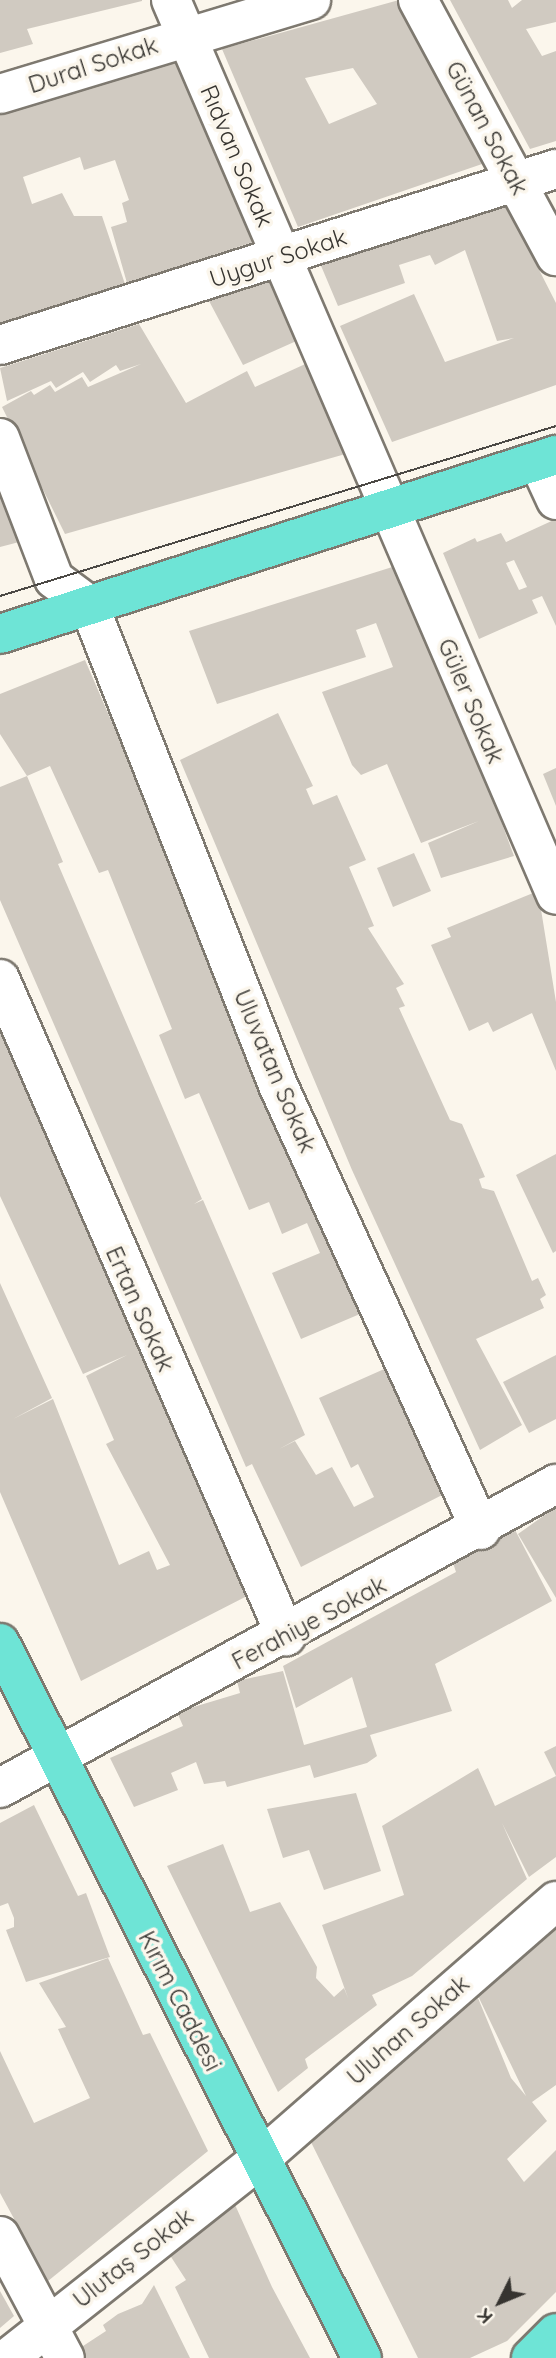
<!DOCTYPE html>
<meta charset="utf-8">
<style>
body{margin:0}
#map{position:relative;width:556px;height:2358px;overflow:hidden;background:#fbf6ec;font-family:Quicksand,sans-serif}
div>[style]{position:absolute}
.building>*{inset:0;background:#d0cac1}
.roads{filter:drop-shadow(2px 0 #7e7970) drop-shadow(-2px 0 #7e7970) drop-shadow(0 2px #7e7970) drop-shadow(0 -2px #7e7970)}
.minor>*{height:38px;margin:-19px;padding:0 19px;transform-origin:19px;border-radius:19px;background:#fff}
.major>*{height:38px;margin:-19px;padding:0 19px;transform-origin:19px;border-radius:19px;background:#6ee4d6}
.tram>*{height:2px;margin:-1px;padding:0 1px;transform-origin:1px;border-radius:1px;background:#4c4945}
span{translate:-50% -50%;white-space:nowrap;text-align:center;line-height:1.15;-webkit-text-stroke:7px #fbf6ec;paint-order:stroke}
.street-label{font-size:24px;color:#363430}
.north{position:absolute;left:465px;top:2267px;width:70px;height:70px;-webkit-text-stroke:5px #fbf6ec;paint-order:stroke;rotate:227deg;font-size:19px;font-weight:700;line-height:28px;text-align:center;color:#363430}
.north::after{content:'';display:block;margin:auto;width:24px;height:32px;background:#363430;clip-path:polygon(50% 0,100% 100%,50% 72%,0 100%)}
</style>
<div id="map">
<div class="building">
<div style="clip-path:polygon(0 0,142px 0,142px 1px,27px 29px,33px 44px,0 53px)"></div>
<div style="clip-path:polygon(evenodd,399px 0,485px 163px,298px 227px,222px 49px,399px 0,353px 68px,377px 104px,329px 124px,305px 78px,353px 68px)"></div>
<div style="clip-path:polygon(450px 0,508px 0,512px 8px,522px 0,556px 0,556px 22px,526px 29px,542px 56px,556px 51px,556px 141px,530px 149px)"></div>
<div style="clip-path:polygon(182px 61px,260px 240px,127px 283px,111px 227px,127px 222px,122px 203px,129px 200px,115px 160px,84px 170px,80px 157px,23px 177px,32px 204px,62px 193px,74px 216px,102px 216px,125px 284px,0 323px,0 115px)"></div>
<div style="clip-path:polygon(505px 203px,556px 303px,556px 385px,392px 442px,340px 326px,414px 294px,445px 362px,514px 338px,497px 341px,465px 250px,435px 265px,430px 255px,399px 265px,405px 283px,338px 306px,319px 261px)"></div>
<div style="clip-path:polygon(276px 274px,303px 338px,243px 365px,209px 301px)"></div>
<div style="clip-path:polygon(139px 324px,186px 403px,247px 371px,255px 387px,314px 360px,356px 451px,65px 534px,2px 407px,31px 391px,34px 395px,50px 385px,55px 392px,82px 377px,88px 387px,141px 364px,120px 371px,116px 365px,90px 382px,83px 372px,56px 388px,51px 381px,7px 401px,0 368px)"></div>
<div style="clip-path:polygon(0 482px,23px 541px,0 547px)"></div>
<div style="clip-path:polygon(evenodd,556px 519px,556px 626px,542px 596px,532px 600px,538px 613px,479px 639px,443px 553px,475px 538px,477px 542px,501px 533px,506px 542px,556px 519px,514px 560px,527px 587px,519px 590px,506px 563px,514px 560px)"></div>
<div style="clip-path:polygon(405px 563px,507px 810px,498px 813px,514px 856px,441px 878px,428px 843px,479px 821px,421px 843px,387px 764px,361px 775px,352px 765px,322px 692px,393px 667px,376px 623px,356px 630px,366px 657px,217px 704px,189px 631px)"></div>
<div style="clip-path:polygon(85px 660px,367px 1311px,301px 1339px,272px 1273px,320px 1253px,307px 1223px,282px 1234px,269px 1202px,249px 1210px,199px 1093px,185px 1099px,159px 1035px,172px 1029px,108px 870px,99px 873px,50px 766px,27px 776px,63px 862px,58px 864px,202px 1199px,194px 1204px,203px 1200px,305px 1435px,279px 1449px,295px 1441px,316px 1475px,332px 1467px,354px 1507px,374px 1497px,358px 1464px,351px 1468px,319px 1398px,391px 1366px,448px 1492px,301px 1567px,252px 1464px,246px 1467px,0 900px,0 787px,27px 776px,0 734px,0 694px)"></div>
<div style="clip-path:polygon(278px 713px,313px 786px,306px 789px,313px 805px,337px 795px,366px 860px,349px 867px,374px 926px,368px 928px,404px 984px,396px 988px,405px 1006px,399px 1008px,450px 1120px,462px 1124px,485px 1177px,479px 1179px,482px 1188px,494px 1191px,532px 1281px,538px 1278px,546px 1295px,540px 1299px,544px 1308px,476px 1339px,522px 1425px,480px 1450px,352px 1170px,180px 760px)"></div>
<div style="clip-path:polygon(556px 768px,556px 806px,543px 774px)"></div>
<div style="clip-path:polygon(414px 853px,431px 891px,393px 907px,377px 868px)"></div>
<div style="clip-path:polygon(538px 891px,556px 1002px,556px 1071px,532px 1013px,493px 1032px,488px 1022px,469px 1031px,431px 945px,451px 937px,447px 928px)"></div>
<div style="clip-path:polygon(0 1001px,249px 1595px,81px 1681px,0 1492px,0 1283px,52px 1398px,13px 1419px,53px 1399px,119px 1565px,149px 1551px,157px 1570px,170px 1565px,106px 1444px,114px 1440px,86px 1376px,127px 1355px,83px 1374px,0 1196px)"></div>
<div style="clip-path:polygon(556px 1154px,556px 1251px,553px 1253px,516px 1175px)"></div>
<div style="clip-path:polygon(556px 1355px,556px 1419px,529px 1433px,503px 1382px)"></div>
<div style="clip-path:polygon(556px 1507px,556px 1598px,518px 1534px)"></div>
<div style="clip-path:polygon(513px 1526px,552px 1601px,435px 1664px,452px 1711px,370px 1735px,377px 1756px,367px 1763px,314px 1778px,310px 1765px,227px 1787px,225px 1781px,204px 1784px,196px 1762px,171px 1773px,178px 1790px,134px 1807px,110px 1758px,183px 1726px,177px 1712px,240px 1693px,237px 1681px,283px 1671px,304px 1745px,367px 1727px,352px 1677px,296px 1708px,283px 1666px,456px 1572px,452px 1560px)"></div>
<div style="clip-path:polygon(556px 1746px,556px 1857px,529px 1877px,502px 1823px,527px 1879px,412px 1976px,372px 1995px,377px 2005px,305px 2059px,308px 2068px,278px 2092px,167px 1866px,223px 1844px,250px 1912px,280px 1902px,317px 1967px,316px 1978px,334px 1997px,344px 1988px,348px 1998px,322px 1925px,404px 1895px,382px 1826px,478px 1768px,495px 1806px,556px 1776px,544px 1752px)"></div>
<div style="clip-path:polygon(356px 1793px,381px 1871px,324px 1890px,309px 1850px,283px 1858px,267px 1809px)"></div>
<div style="clip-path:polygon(34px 1805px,78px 1896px,86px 1893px,110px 1957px,26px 1982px,6px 1930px,14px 1927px,14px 1918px,8px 1903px,0 1906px,0 1823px)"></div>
<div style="clip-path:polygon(evenodd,556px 1917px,556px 2085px,532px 2102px,547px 2121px,507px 2159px,524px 2182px,556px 2150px,556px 2292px,507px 2341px,470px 2358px,418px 2358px,304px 2128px,556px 1917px,478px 1998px,479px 1998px,526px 2096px,511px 2078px,478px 1998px)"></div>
<div style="clip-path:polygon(108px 1958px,143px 2035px,150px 2033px,208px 2151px,48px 2281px,0 2193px,0 2051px,34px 2123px,90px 2098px,58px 2029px,66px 2027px,39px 1983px)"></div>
<div style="clip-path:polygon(232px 2198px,272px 2287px,310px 2358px,209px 2358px,175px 2287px,186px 2280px,162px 2243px)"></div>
<div style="clip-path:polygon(154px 2285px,190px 2358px,85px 2358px,80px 2348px,106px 2331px,103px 2325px,118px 2314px,142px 2304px)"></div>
<div style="clip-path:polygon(0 2291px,14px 2316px,0 2328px)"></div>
</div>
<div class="roads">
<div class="minor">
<div style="left:171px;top:0;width:974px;rotate:66.72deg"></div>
<div style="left:418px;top:0;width:291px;rotate:61.7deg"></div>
<div style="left:0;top:94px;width:325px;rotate:-16.8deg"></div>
<div style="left:0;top:345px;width:583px;rotate:-17.57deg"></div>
<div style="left:0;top:438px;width:151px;rotate:69deg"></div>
<div style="left:54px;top:579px;width:44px;rotate:36.6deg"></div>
<div style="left:89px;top:605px;width:516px;rotate:68.51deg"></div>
<div style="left:278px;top:1085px;width:489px;rotate:65.5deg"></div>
<div style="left:538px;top:461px;width:43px;rotate:65.2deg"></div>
<div style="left:0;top:979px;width:717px;rotate:66.48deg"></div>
<div style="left:0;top:1788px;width:634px;rotate:-28.67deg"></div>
<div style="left:0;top:2236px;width:138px;rotate:62deg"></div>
<div style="left:8px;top:2358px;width:320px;rotate:-38.3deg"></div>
<div style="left:259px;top:2160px;width:394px;rotate:-41.1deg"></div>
</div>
<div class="major">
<div style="left:0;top:634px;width:584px;rotate:-17.85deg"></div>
<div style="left:0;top:1643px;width:801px;rotate:63.15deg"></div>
<div style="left:531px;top:2358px;width:35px;rotate:-45deg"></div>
</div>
</div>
<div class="tram">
<div style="left:0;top:596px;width:581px;rotate:-17deg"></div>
</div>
<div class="street-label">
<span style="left:93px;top:65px;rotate:-18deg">Dural Sokak</span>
<span style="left:487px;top:128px;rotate:62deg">Günan Sokak</span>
<span style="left:237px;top:156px;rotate:67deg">Rıdvan Sokak</span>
<span style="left:278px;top:258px;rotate:-18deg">Uygur Sokak</span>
<span style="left:471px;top:701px;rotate:67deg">Güler Sokak</span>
<span style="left:275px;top:1071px;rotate:67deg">Uluvatan Sokak</span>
<span style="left:140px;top:1309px;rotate:66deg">Ertan Sokak</span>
<span style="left:309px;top:1623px;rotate:-28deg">Ferahiye Sokak</span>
<span style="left:180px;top:2001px;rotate:63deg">Kırım Caddesi</span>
<span style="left:408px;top:2030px;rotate:-41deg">Uluhan Sokak</span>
<span style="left:133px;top:2258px;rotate:-38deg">Ulutaş Sokak</span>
</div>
<div class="north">K</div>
</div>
